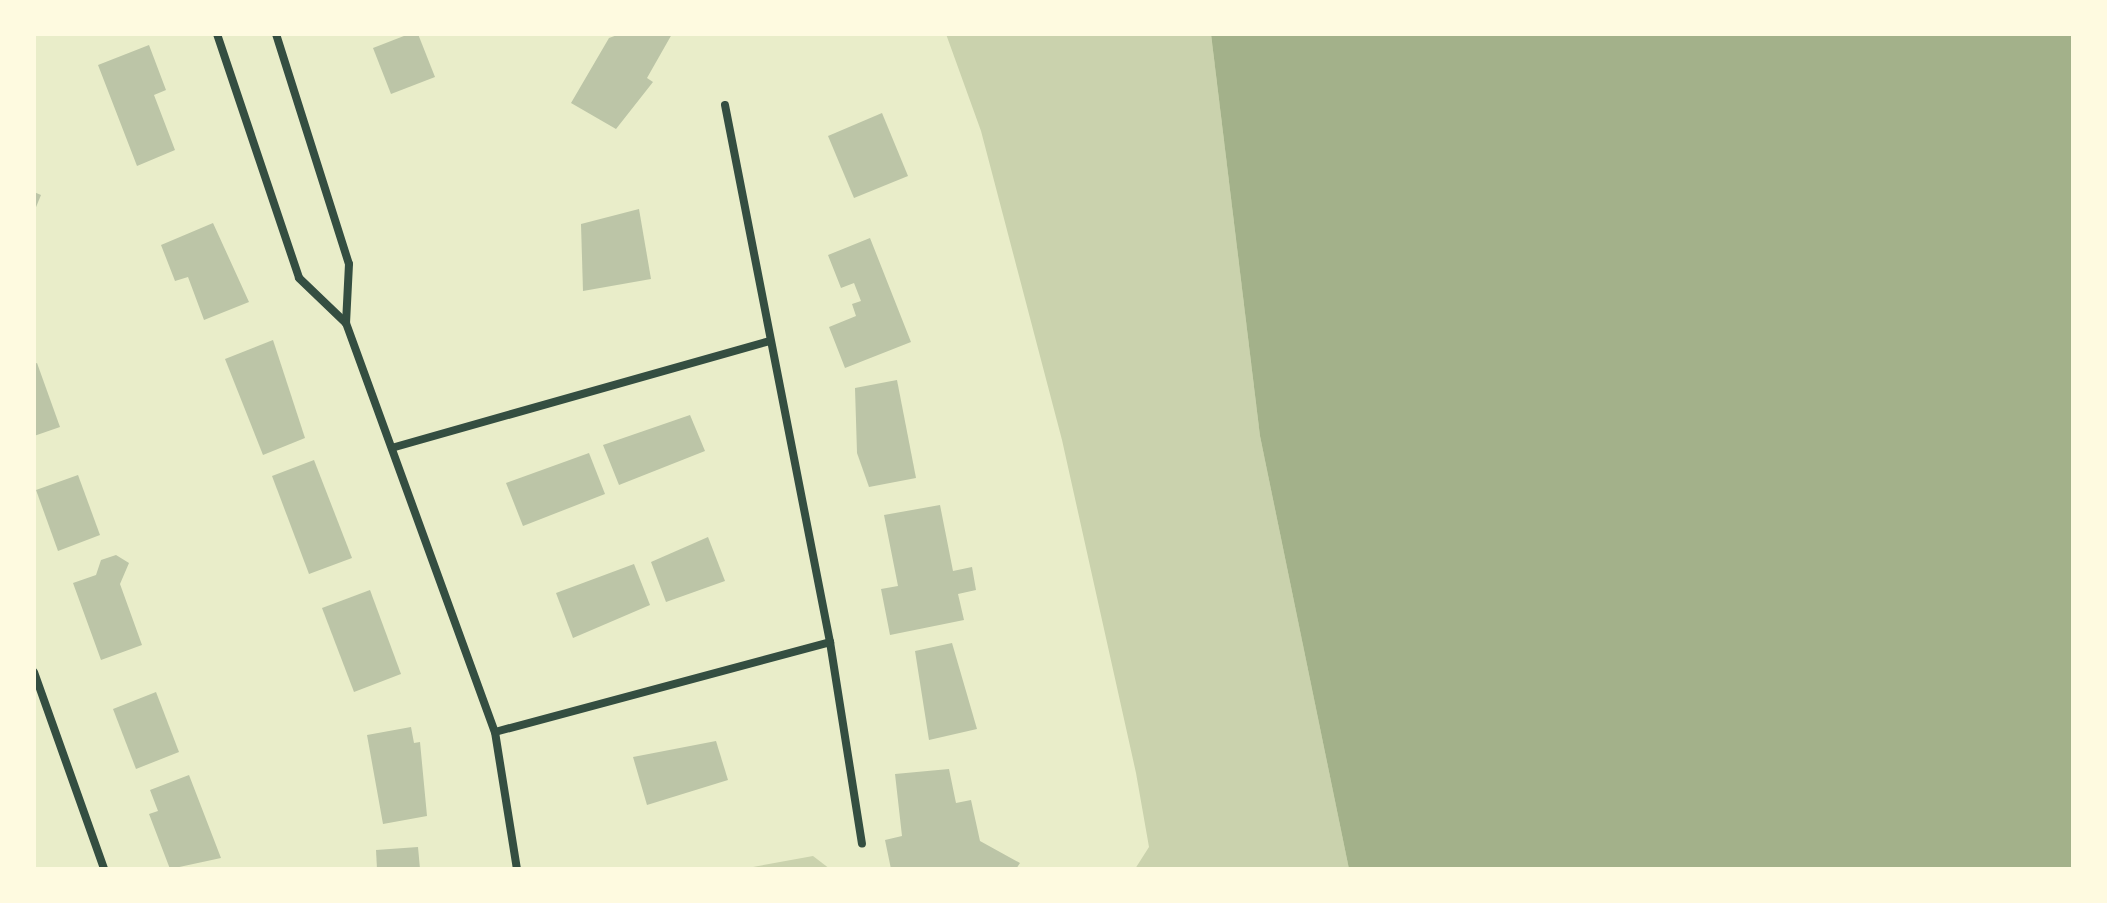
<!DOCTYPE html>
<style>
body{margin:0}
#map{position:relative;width:2107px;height:903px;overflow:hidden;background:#e9edc9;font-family:"Varela Round",sans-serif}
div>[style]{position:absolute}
.green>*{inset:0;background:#cad2ad}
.water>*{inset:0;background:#a3b18a}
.building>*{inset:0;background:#bcc5a7}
.minor>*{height:8px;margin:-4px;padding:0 4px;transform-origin:4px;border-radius:4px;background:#344e41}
span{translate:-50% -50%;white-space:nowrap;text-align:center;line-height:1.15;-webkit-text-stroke:6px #fefae0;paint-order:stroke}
.frame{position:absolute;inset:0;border:36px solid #fefae0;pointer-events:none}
</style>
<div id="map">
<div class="green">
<div style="clip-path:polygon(946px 34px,1211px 34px,1260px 436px,1349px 869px,1135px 869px,1149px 847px,1136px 773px,1062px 440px,981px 131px)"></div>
<div style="clip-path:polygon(813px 856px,830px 869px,742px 869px)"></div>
</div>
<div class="water">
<div style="clip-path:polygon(1211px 34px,2073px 34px,2073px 869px,1349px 869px,1260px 436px)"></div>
</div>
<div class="building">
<div style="clip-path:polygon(409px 34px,418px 34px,435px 77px,391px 94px,373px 48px)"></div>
<div style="clip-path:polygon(620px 34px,672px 34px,647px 78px,653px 82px,616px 129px,571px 103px,609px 38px)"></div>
<div style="clip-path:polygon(149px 45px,166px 90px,154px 95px,175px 150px,137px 166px,98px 65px)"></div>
<div style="clip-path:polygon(882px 113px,908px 176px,854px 198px,828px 136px)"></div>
<div style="clip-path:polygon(34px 192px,41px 195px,34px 212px)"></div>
<div style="clip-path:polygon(639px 209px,651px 279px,583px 291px,581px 224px)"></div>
<div style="clip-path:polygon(213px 223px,249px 302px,204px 320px,188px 277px,175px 281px,161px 245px)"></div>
<div style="clip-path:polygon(870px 238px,911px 342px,845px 368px,829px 327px,856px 316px,852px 304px,861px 301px,854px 283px,841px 288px,828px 255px)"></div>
<div style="clip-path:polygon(273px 340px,305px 438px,263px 455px,225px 359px)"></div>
<div style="clip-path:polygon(37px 363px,60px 427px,34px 436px,34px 364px)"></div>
<div style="clip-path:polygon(897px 380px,916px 478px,869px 487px,857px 453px,855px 388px)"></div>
<div style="clip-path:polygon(690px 415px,705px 451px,619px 485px,603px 445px)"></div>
<div style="clip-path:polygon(589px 453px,605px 494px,523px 526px,506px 483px)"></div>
<div style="clip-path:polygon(314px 460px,352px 558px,309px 574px,272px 476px)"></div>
<div style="clip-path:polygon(78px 475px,100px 535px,58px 551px,36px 490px)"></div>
<div style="clip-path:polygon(940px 505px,953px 571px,972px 567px,976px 590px,958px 594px,964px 620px,890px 635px,881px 589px,898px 586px,884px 515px)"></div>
<div style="clip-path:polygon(708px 537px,725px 581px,666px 602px,651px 562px)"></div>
<div style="clip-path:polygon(116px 555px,129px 563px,120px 584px,142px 645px,101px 660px,73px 583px,96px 575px,101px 560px)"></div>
<div style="clip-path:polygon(634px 564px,650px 605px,573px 638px,556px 593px)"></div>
<div style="clip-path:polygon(370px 590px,401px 674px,354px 692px,322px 608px)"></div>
<div style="clip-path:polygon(952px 643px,977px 729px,929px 740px,915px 651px)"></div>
<div style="clip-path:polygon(156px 692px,179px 752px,136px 769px,113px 709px)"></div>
<div style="clip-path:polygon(411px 727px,414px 743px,420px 742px,427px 816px,383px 824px,367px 735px)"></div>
<div style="clip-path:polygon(716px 741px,728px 780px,647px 805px,633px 757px)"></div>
<div style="clip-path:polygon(949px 769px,956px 803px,971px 800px,980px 841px,1020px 863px,1016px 869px,891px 869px,885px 840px,902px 836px,895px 774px)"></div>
<div style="clip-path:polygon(189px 775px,221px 858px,170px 869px,149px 814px,158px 811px,150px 790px)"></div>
<div style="clip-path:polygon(418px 847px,420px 869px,377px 869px,376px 850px)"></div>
</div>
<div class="minor">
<div style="left:217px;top:34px;width:257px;rotate:71.4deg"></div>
<div style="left:299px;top:278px;width:65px;rotate:43.8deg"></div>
<div style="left:276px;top:34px;width:241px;rotate:72.4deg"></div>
<div style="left:349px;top:264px;width:59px;rotate:92.9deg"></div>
<div style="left:346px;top:323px;width:435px;rotate:70deg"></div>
<div style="left:495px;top:732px;width:139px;rotate:80.9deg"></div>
<div style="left:725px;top:105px;width:547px;rotate:78.94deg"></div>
<div style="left:830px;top:642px;width:204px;rotate:81deg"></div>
<div style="left:395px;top:447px;width:390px;rotate:-15.8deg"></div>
<div style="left:34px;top:672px;width:209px;rotate:70.4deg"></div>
<div style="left:495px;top:732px;width:347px;rotate:-15deg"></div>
</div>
<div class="frame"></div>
</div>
